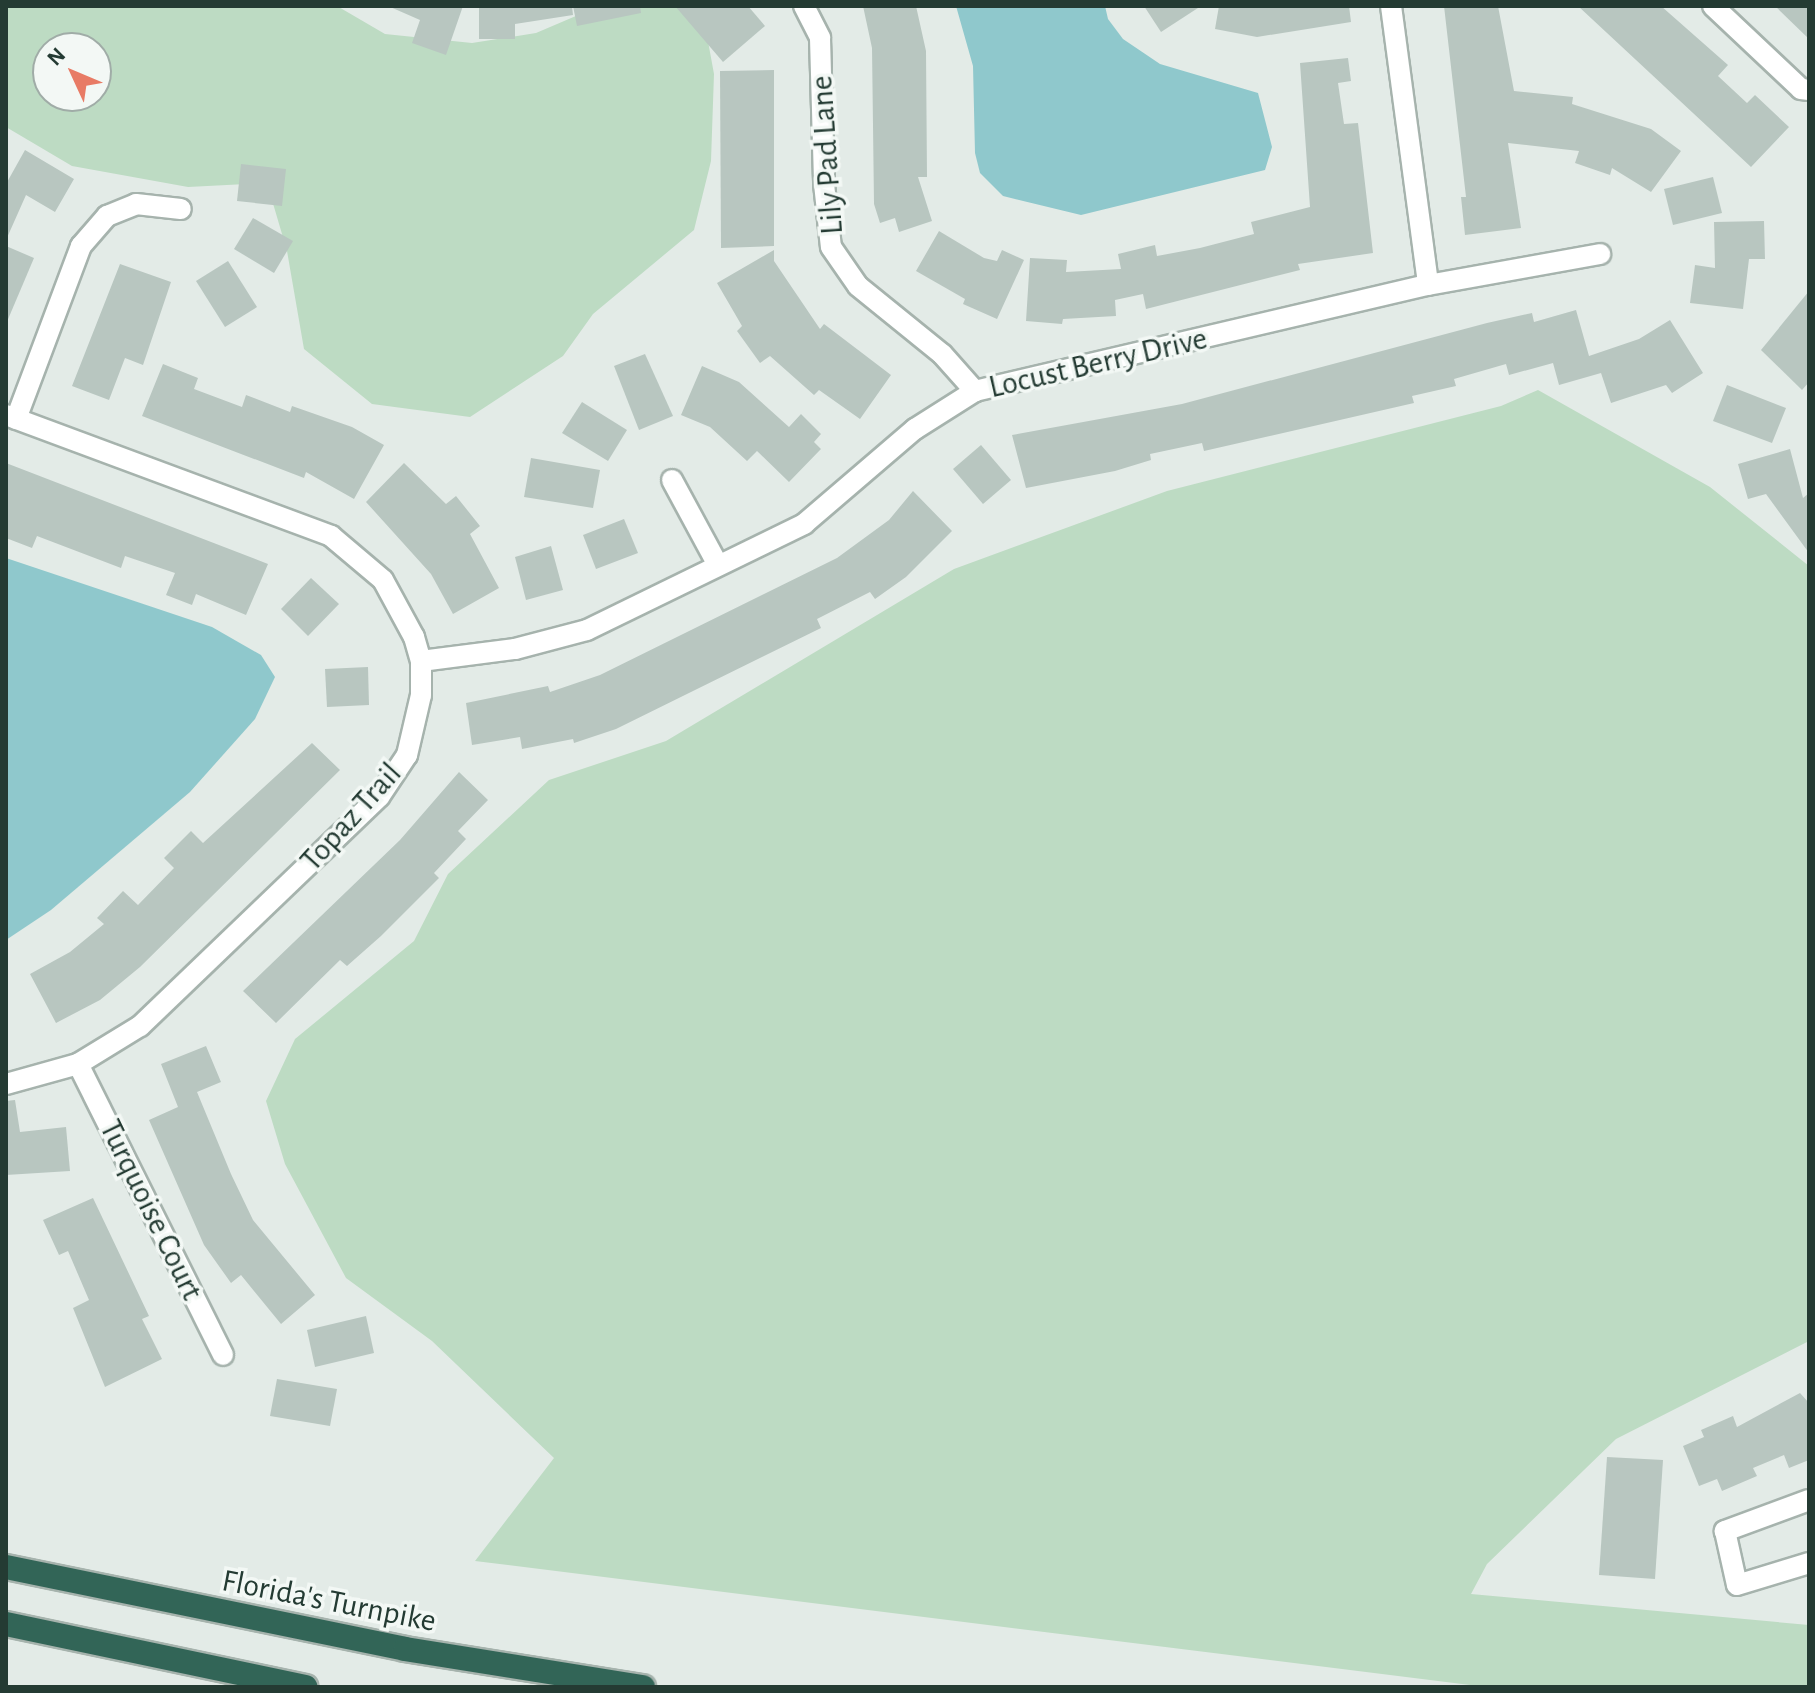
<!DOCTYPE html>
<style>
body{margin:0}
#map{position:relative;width:1815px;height:1693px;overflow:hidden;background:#e3ebe7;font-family:"Alegreya Sans",sans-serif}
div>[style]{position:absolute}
.green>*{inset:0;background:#bddbc3}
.water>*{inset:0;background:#8fc8cc}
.building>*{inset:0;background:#b8c6c0}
.roads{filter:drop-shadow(2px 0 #a6b3ad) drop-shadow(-2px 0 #a6b3ad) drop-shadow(0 2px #a6b3ad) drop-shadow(0 -2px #a6b3ad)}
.minor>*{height:20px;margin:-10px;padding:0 10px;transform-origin:10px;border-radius:10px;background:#fff}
.highway>*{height:24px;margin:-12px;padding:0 12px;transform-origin:12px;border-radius:12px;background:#326557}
span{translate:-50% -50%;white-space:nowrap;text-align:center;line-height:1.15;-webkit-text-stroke:7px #f3f8f5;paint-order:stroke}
.street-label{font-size:32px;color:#243b33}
.frame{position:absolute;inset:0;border:8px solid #243b33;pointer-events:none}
.north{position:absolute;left:32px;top:32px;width:80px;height:80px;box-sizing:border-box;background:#f3f8f5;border:2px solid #a0aca7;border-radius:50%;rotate:314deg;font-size:22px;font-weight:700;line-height:32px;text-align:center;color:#243b33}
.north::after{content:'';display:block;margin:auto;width:28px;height:36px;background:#e87b65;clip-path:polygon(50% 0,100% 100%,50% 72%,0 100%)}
</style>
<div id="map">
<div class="green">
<div style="clip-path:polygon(evenodd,6px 6px,337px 6px,385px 34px,472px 43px,536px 33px,597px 7px,685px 6px,705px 25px,714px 74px,711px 161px,694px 230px,593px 314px,563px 356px,470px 417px,372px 404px,304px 349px,287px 251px,267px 183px,188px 187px,72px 166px,6px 127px,6px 6px,48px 48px,96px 48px,96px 96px,48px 96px,48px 48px)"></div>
<div style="clip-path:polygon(1538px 390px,1710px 487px,1809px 566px,1809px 1341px,1616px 1439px,1487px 1564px,1471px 1594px,1809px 1625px,1809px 1687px,1486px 1687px,475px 1561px,554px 1458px,432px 1341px,346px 1278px,285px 1164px,266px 1101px,295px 1039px,414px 941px,448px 874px,549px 780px,666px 741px,954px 569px,1167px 491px,1501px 406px)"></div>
</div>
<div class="water">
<div style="clip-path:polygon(956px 6px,1105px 6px,1108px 19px,1123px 39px,1160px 64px,1258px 93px,1272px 147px,1265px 170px,1081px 215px,1003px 196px,980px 173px,975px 153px,973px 66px)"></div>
<div style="clip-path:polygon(6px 558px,212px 627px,261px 655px,275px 677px,255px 719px,190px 792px,51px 910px,6px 940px)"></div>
</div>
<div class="building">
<div style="clip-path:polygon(388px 6px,463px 6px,446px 55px,412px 43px,420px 20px)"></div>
<div style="clip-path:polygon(479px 6px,572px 6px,573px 15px,515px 24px,515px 39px,479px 39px)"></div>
<div style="clip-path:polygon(573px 6px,640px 6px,641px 13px,577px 26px)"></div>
<div style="clip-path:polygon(675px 6px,748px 6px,765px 26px,723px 62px)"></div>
<div style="clip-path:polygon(863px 6px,916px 6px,926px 51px,927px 177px,918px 177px,932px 221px,899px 232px,895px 218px,880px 223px,874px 204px,872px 48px)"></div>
<div style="clip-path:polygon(1144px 6px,1201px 6px,1161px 32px)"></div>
<div style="clip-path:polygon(1219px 6px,1349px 6px,1351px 22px,1257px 37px,1215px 29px)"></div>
<div style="clip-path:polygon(1444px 6px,1498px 6px,1514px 91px,1573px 97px,1572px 104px,1651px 129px,1681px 151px,1651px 192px,1612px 168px,1610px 175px,1575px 163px,1579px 151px,1508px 143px,1521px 228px,1465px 235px,1461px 197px,1466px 197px)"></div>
<div style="clip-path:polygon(1578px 6px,1661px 6px,1728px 65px,1718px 76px,1747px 103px,1755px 95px,1789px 127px,1751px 167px)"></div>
<div style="clip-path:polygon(1775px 6px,1809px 6px,1809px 39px)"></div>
<div style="clip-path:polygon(1348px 58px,1351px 81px,1338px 83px,1344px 124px,1358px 123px,1373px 253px,1298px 264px,1300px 270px,1146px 309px,1143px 294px,1115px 300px,1116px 316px,1063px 319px,1062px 324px,1026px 321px,1030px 258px,1067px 260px,1066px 272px,1121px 269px,1118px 254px,1155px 245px,1157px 256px,1200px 248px,1254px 234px,1251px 222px,1310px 207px,1300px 63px)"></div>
<div style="clip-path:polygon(774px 70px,774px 246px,721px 248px,720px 71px)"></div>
<div style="clip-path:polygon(25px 150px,74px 179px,55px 212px,26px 195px,6px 240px,6px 184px)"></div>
<div style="clip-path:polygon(241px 164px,286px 169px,282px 206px,237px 201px)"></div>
<div style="clip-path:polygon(1713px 177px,1722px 213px,1673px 225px,1664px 189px)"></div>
<div style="clip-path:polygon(253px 218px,293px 241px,274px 273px,234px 249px)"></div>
<div style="clip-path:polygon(1764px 221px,1765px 259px,1749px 259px,1743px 309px,1690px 303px,1695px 265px,1715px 268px,1714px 222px)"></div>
<div style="clip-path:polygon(939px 231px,984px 258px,997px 261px,1002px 250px,1024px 260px,997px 319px,963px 304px,965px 299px,916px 271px)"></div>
<div style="clip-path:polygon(6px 246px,34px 258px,6px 324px)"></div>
<div style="clip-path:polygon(774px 250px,774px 261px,820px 329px,824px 324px,891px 375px,860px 419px,819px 390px,814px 395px,770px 356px,760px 363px,737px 331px,742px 326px,717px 283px)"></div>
<div style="clip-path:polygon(228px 261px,257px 307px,225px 327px,196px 281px)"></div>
<div style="clip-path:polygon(120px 264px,171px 282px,143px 365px,125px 358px,109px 400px,72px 386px)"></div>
<div style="clip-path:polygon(1809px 291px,1809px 382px,1802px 390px,1761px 350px)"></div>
<div style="clip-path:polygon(1576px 310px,1589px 356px,1639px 339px,1670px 320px,1703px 373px,1672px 393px,1666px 385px,1611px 403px,1601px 373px,1559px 385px,1553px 363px,1509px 375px,1506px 364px,1454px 379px,1456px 386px,1412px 396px,1414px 403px,1204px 451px,1202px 443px,1150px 454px,1151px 460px,1115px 471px,1026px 488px,1012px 435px,1182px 404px,1487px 323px,1532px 313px,1534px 322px)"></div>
<div style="clip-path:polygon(645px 354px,673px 416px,639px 430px,614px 366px)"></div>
<div style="clip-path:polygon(163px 364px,198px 378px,194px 389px,242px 407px,246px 395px,290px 412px,292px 406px,352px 427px,384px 445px,354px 499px,306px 472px,304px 478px,142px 416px)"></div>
<div style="clip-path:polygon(702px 366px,739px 382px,789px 427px,801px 414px,821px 434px,814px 442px,821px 449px,789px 482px,757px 451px,747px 461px,710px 427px,681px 415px)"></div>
<div style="clip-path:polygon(1727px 385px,1786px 408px,1772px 443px,1713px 421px)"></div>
<div style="clip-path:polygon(582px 402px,627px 430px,608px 461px,562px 433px)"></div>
<div style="clip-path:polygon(981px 445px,1011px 480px,983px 504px,953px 469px)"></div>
<div style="clip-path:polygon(1790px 449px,1803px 498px,1809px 493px,1809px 553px,1766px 494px,1748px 499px,1738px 464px)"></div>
<div style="clip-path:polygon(531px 458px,600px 470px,593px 508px,524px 497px)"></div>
<div style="clip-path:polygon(6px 463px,268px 564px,246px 615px,196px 594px,192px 605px,166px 595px,175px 573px,125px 556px,121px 568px,37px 536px,32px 548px,6px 538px)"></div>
<div style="clip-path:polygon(404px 463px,446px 504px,456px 496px,480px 526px,470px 534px,499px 588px,453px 614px,431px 574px,366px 502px)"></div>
<div style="clip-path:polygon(913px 491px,952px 531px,906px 577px,875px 599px,870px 592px,817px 619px,821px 628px,616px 729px,574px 743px,573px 739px,522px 749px,520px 737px,472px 745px,466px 703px,548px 686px,550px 692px,600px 675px,837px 558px,889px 520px)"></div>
<div style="clip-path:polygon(624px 519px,638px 553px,596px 569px,583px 535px)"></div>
<div style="clip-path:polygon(551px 546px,563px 590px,526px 600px,515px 557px)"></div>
<div style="clip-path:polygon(311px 578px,339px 604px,308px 636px,281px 609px)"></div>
<div style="clip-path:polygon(368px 667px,369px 705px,327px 707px,325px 669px)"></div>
<div style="clip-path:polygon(312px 743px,340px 770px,140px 967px,100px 1000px,56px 1023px,30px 974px,70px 952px,104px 924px,97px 918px,123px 891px,138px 905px,174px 868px,164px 858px,191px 831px,203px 843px)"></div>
<div style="clip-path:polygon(459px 772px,488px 800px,458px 831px,466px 839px,434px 873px,439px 878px,381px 936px,347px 966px,340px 960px,276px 1023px,243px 991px,400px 840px)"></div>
<div style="clip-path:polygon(206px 1046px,221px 1082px,197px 1092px,231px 1174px,253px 1220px,315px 1295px,281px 1324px,241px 1275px,231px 1283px,204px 1245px,149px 1120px,178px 1107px,161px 1064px)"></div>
<div style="clip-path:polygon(15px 1100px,20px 1132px,66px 1127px,70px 1171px,6px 1175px,6px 1101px)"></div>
<div style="clip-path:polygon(93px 1198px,149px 1316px,142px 1319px,162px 1359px,105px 1387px,73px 1308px,89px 1300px,68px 1251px,59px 1255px,43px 1220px)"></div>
<div style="clip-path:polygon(366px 1316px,374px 1353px,315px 1367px,307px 1330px)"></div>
<div style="clip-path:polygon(277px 1379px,337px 1389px,330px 1426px,270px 1416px)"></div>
<div style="clip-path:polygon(1800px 1393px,1809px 1403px,1809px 1460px,1789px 1468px,1784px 1455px,1753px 1468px,1757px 1476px,1722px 1491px,1717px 1479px,1699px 1486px,1683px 1446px,1704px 1437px,1701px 1430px,1733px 1416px,1737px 1427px)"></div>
<div style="clip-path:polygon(1607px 1457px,1663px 1460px,1655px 1579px,1599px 1575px)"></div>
</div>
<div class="roads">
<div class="minor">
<div style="left:804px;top:6px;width:36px;rotate:63deg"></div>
<div style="left:820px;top:38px;width:146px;rotate:88.4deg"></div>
<div style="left:824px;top:184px;width:63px;rotate:83.7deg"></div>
<div style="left:831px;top:247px;width:47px;rotate:55.3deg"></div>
<div style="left:858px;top:286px;width:108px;rotate:39deg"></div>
<div style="left:942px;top:354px;width:50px;rotate:48.3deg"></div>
<div style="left:1391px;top:6px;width:281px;rotate:82.4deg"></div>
<div style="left:1713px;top:6px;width:121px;rotate:43.3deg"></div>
<div style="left:1801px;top:89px;width:8px;rotate:7deg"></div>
<div style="left:6px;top:415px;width:347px;rotate:20.4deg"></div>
<div style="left:331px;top:536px;width:68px;rotate:40.2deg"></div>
<div style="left:383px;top:580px;width:65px;rotate:61.5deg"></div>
<div style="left:414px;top:637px;width:25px;rotate:74deg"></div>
<div style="left:421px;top:661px;width:34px;rotate:90deg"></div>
<div style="left:421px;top:695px;width:62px;rotate:103.1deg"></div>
<div style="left:407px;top:755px;width:50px;rotate:123.7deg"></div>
<div style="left:379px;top:797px;width:331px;rotate:136.2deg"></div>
<div style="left:140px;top:1026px;width:73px;rotate:148.5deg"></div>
<div style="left:78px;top:1064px;width:75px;rotate:164.5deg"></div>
<div style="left:16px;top:419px;width:185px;rotate:-69.4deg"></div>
<div style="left:81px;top:246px;width:40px;rotate:-49deg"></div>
<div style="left:107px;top:216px;width:31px;rotate:-22deg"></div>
<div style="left:136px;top:204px;width:45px;rotate:6.3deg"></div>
<div style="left:672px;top:480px;width:97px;rotate:61.6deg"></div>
<div style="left:421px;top:661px;width:95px;rotate:-7.3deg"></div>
<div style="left:515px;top:649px;width:74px;rotate:-14.8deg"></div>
<div style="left:587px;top:630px;width:242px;rotate:-26deg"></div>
<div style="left:804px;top:524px;width:146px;rotate:-40.6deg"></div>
<div style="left:915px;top:429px;width:71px;rotate:-32.3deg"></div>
<div style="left:975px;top:391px;width:465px;rotate:-13.2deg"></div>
<div style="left:1428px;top:285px;width:175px;rotate:-10.2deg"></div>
<div style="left:78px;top:1064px;width:325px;rotate:63.5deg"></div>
<div style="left:1809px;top:1500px;width:90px;rotate:159.7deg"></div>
<div style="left:1725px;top:1531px;width:55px;rotate:77.5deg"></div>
<div style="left:1737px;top:1585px;width:75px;rotate:-17deg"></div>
</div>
<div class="highway">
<div style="left:6px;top:1567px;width:407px;rotate:11.6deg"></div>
<div style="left:405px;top:1649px;width:241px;rotate:9.1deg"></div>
<div style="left:6px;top:1624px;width:306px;rotate:11.9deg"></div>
</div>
</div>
<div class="street-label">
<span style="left:827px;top:155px;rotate:-94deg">Lily Pad Lane</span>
<span style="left:1098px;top:363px;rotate:-13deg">Locust Berry Drive</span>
<span style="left:351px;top:817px;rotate:-48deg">Topaz Trail</span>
<span style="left:151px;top:1210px;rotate:64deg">Turquoise Court</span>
<span style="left:329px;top:1601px;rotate:11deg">Florida's Turnpike</span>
</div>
<div class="frame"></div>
<div class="north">N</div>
</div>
